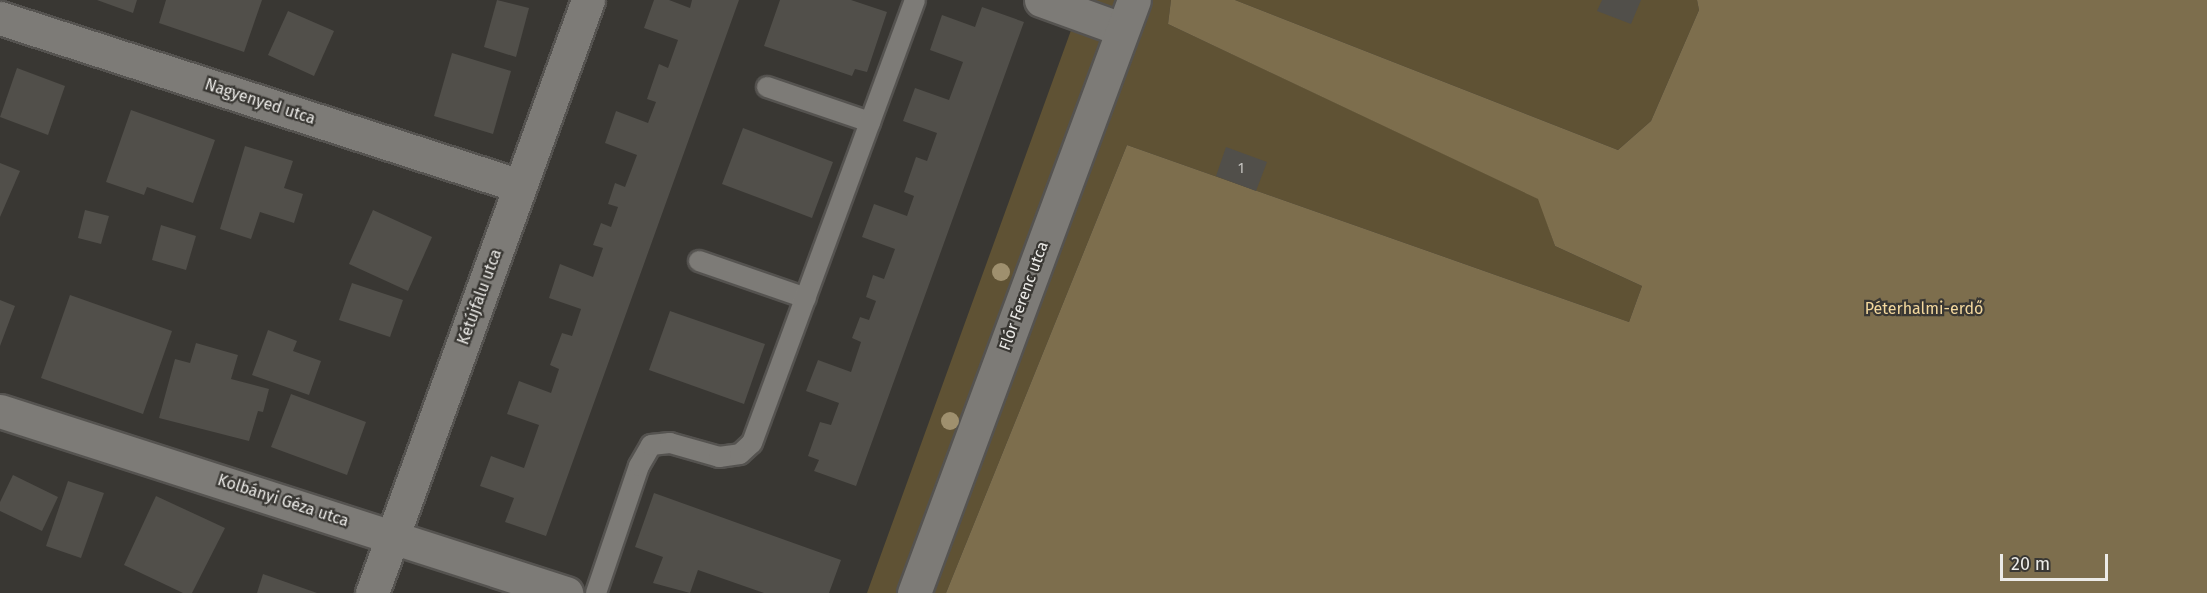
<!DOCTYPE html>
<meta charset="utf-8">
<style>
body{margin:0}
#map{position:relative;width:2207px;height:593px;overflow:hidden;background:#393733;font-family:"Fira Sans",sans-serif}
div>[style]{position:absolute}
.green>*{inset:0;background:#5f5234}
.forest>*{inset:0;background:#7d6e4d}
.building>*{inset:0;background:#514f4a}
.roads{filter:drop-shadow(2px 0 #555350) drop-shadow(-2px 0 #555350) drop-shadow(0 2px #555350) drop-shadow(0 -2px #555350)}
.service>*{height:20px;margin:-10px;padding:0 10px;transform-origin:10px;border-radius:10px;background:#7d7b77}
.minor>*{height:33px;margin:-16.5px;padding:0 16.5px;transform-origin:16.5px;border-radius:16.5px;background:#7d7b77}
.trees>*{width:18px;height:18px;margin:-9px;border-radius:50%;background:#9f906e}
span{translate:-50% -50%;white-space:nowrap;text-align:center;line-height:1.15;-webkit-text-stroke:4.5px #393733;paint-order:stroke}
.number-label{font-size:14px;color:#c5c4c0}
.number-label span{-webkit-text-stroke-width:0}
.street-label{font-size:16px;color:#ecebe8}
.park-label{font-size:16px;color:#f3d89e}
.scale{position:absolute;left:2000px;top:554px;width:108px;height:27px;box-sizing:border-box;border:3px solid #ecebe8;border-top:0;padding-left:8px;font-size:18px;line-height:21px;white-space:nowrap;color:#ecebe8;-webkit-text-stroke:4px #393733;paint-order:stroke}
</style>
<div id="map">
<div class="green">
<div style="clip-path:polygon(1082px 0,1171px 0,1168px 24px,1539px 199px,1555px 246px,1642px 286px,1629px 322px,1127px 145px,946px 593px,867px 593px)"></div>
<div style="clip-path:polygon(1235px 0,1697px 0,1699px 10px,1651px 121px,1618px 150px)"></div>
</div>
<div class="forest">
<div style="clip-path:polygon(1171px 0,1235px 0,1618px 150px,1651px 121px,1699px 10px,1697px 0,2207px 0,2207px 593px,946px 593px,1127px 145px,1629px 322px,1642px 286px,1555px 246px,1538px 199px,1168px 24px)"></div>
</div>
<div class="building">
<div style="clip-path:polygon(97px 0,137px 0,133px 13px)"></div>
<div style="clip-path:polygon(166px 0,262px 0,244px 52px,159px 23px)"></div>
<div style="clip-path:polygon(497px 0,529px 8px,516px 57px,484px 47px)"></div>
<div style="clip-path:polygon(654px 0,669px 0,690px 8px,692px 0,739px 0,546px 536px,505px 522px,514px 498px,480px 486px,491px 456px,524px 468px,539px 425px,507px 414px,519px 381px,551px 393px,559px 369px,550px 365px,562px 333px,572px 336px,581px 309px,549px 298px,560px 264px,593px 277px,603px 248px,593px 245px,601px 223px,611px 227px,618px 207px,608px 204px,615px 183px,625px 187px,637px 155px,605px 143px,616px 111px,648px 123px,656px 102px,647px 99px,659px 64px,668px 68px,678px 40px,644px 28px)"></div>
<div style="clip-path:polygon(780px 0,851px 0,887px 12px,867px 72px,855px 69px,852px 76px,764px 46px)"></div>
<div style="clip-path:polygon(1602px 0,1641px 0,1631px 24px,1597px 11px)"></div>
<div style="clip-path:polygon(982px 7px,1024px 22px,856px 486px,814px 471px,819px 460px,808px 456px,820px 422px,831px 425px,839px 403px,806px 391px,818px 360px,851px 372px,861px 342px,852px 338px,860px 317px,869px 320px,876px 301px,866px 297px,873px 275px,884px 279px,895px 249px,862px 237px,874px 204px,907px 216px,914px 196px,904px 192px,916px 157px,927px 161px,937px 133px,903px 121px,915px 88px,949px 100px,963px 62px,930px 50px,942px 15px,975px 27px)"></div>
<div style="clip-path:polygon(288px 11px,334px 31px,314px 76px,268px 55px)"></div>
<div style="clip-path:polygon(452px 53px,511px 71px,493px 134px,434px 116px)"></div>
<div style="clip-path:polygon(17px 68px,65px 86px,48px 135px,0 117px)"></div>
<div style="clip-path:polygon(131px 110px,215px 140px,193px 203px,147px 187px,144px 195px,106px 182px)"></div>
<div style="clip-path:polygon(743px 128px,833px 162px,812px 218px,722px 184px)"></div>
<div style="clip-path:polygon(245px 146px,293px 161px,284px 188px,303px 194px,294px 223px,260px 212px,251px 239px,220px 229px)"></div>
<div style="clip-path:polygon(1226px 147px,1267px 162px,1256px 191px,1216px 176px)"></div>
<div style="clip-path:polygon(0 163px,20px 171px,0 217px)"></div>
<div style="clip-path:polygon(85px 210px,109px 216px,101px 244px,78px 238px)"></div>
<div style="clip-path:polygon(373px 210px,432px 237px,408px 291px,349px 264px)"></div>
<div style="clip-path:polygon(161px 225px,196px 236px,186px 270px,152px 260px)"></div>
<div style="clip-path:polygon(352px 283px,403px 300px,390px 337px,339px 320px)"></div>
<div style="clip-path:polygon(70px 295px,172px 331px,143px 414px,41px 378px)"></div>
<div style="clip-path:polygon(0 300px,15px 306px,0 346px)"></div>
<div style="clip-path:polygon(670px 311px,765px 344px,744px 404px,649px 370px)"></div>
<div style="clip-path:polygon(268px 330px,297px 341px,293px 351px,321px 361px,309px 395px,252px 375px)"></div>
<div style="clip-path:polygon(196px 343px,238px 355px,231px 379px,269px 389px,263px 412px,258px 411px,249px 441px,159px 418px,175px 359px,190px 363px)"></div>
<div style="clip-path:polygon(291px 394px,366px 422px,347px 475px,271px 447px)"></div>
<div style="clip-path:polygon(13px 475px,58px 497px,42px 531px,0 511px,0 502px)"></div>
<div style="clip-path:polygon(68px 481px,104px 493px,81px 558px,46px 546px)"></div>
<div style="clip-path:polygon(654px 493px,841px 560px,829px 593px,764px 593px,698px 570px,690px 593px,653px 583px,663px 557px,635px 547px)"></div>
<div style="clip-path:polygon(156px 496px,225px 528px,192px 593px,183px 593px,124px 565px)"></div>
<div style="clip-path:polygon(263px 574px,317px 593px,257px 593px)"></div>
</div>
<div class="roads">
<div class="service">
<div style="left:767px;top:87px;width:109px;rotate:18.8deg"></div>
<div style="left:699px;top:261px;width:113px;rotate:19.1deg"></div>
<div style="left:596px;top:593px;width:134px;rotate:-71.3deg"></div>
<div style="left:639px;top:466px;width:24px;rotate:-60deg"></div>
<div style="left:651px;top:445px;width:19px;rotate:-6deg"></div>
<div style="left:670px;top:443px;width:51px;rotate:15.9deg"></div>
<div style="left:719px;top:457px;width:21px;rotate:-8deg"></div>
<div style="left:740px;top:454px;width:16px;rotate:-43deg"></div>
<div style="left:752px;top:443px;width:472px;rotate:-69.8deg"></div>
</div>
<div class="minor">
<div style="left:1041px;top:0;width:85px;rotate:19.9deg"></div>
<div style="left:0;top:18px;width:546px;rotate:17.9deg"></div>
<div style="left:0;top:411px;width:595px;rotate:17.83deg"></div>
<div style="left:372px;top:593px;width:631px;rotate:-69.99deg"></div>
<div style="left:914px;top:593px;width:632px;rotate:-69.65deg"></div>
</div>
</div>
<div class="trees">
<div style="left:1001px;top:272px"></div>
<div style="left:950px;top:421px"></div>
</div>
<div class="number-label">
<span style="left:1241px;top:169px">1</span>
</div>
<div class="street-label">
<span style="left:260px;top:102px;rotate:18deg">Nagyenyed utca</span>
<span style="left:1024px;top:296px;rotate:-70deg">Flór Ferenc utca</span>
<span style="left:480px;top:297px;rotate:-70deg">Kétújfalu utca</span>
<span style="left:283px;top:501px;rotate:18deg">Kolbányi Géza utca</span>
</div>
<div class="park-label">
<span style="left:1924px;top:309px">Péterhalmi-erdő</span>
</div>
<div class="scale">20 m</div>
</div>
